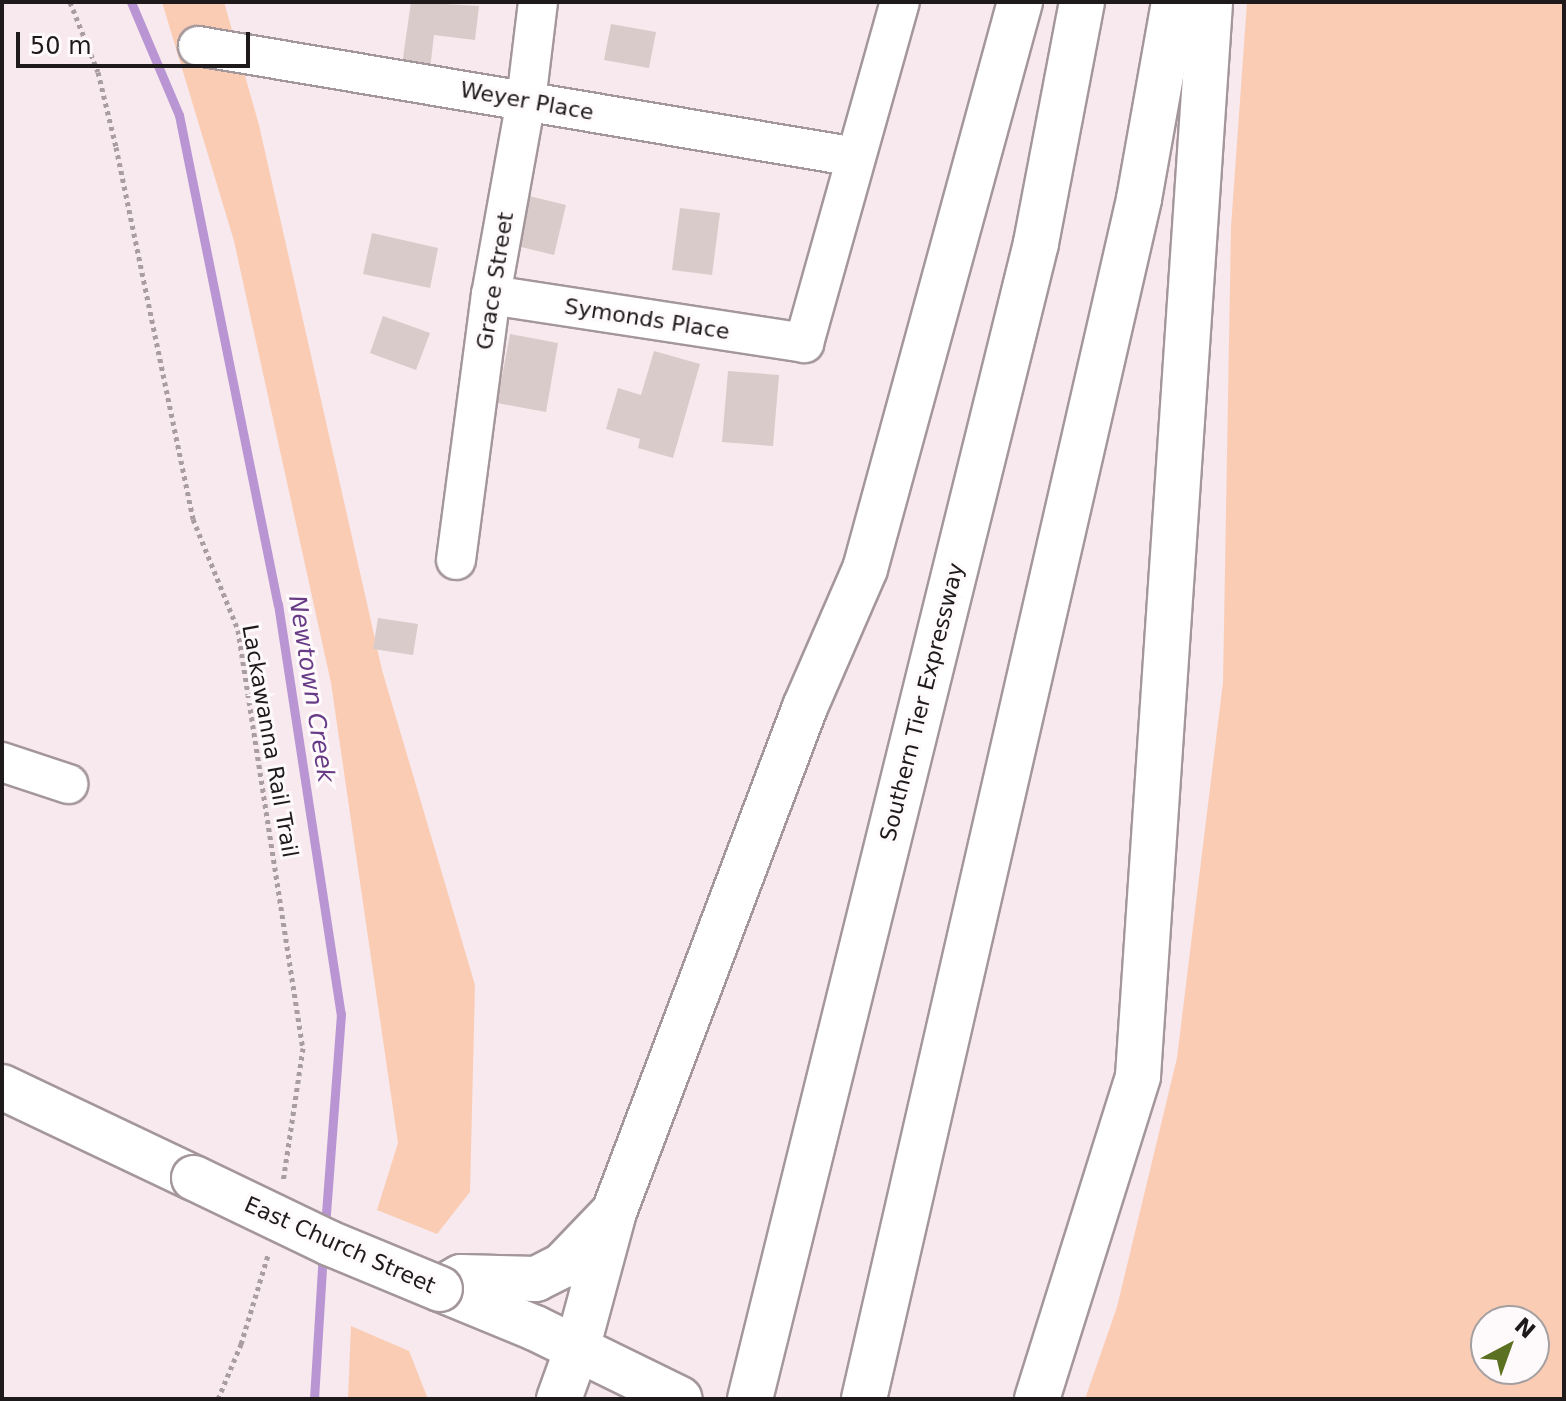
<!DOCTYPE html>
<style>
body{margin:0}
#map{position:relative;width:1566px;height:1401px;overflow:hidden;background:#f7e9ed;font-family:"DejaVu Sans",sans-serif}
div>[style]{position:absolute}
.green>*{inset:0;background:#faccb4}
.stream>*{height:9px;margin:-4.5px;padding:0 4.5px;transform-origin:4.5px;border-radius:4.5px;background:#b996d3}
.building>*{inset:0;background:#d9cbca}
.path>*{height:5px;margin-top:-2.5px;transform-origin:0;background:repeating-linear-gradient(90deg,#a89da0 0 4px,transparent 0 8px)}
.roads{filter:drop-shadow(2px 0 #a4979b) drop-shadow(-2px 0 #a4979b) drop-shadow(0 2px #a4979b) drop-shadow(0 -2px #a4979b)}
.minor>*{height:38px;margin:-19px;padding:0 19px;transform-origin:19px;border-radius:19px;background:#fff}
.major>*{height:44px;margin:-22px;padding:0 22px;transform-origin:22px;border-radius:22px;background:#fff}
.highway>*{height:44px;margin:-22px;padding:0 22px;transform-origin:22px;border-radius:22px;background:#fff}
.bridges{filter:drop-shadow(2px 0 #a4979b) drop-shadow(-2px 0 #a4979b) drop-shadow(0 2px #a4979b) drop-shadow(0 -2px #a4979b)}
.major-bridge>*{height:44px;margin:-22px;padding:0 22px;transform-origin:22px;border-radius:22px;background:#fff}
span{translate:-50% -50%;white-space:nowrap;text-align:center;line-height:1.15;-webkit-text-stroke:6px #fef9fa;paint-order:stroke}
.street-label{font-size:22px;color:#1e191a}
.water-label{font-size:24px;color:#683b86;font-style:italic}
.frame{position:absolute;inset:0;border:4px solid #1e191a;pointer-events:none}
.north{position:absolute;left:1470px;top:1305px;width:80px;height:80px;box-sizing:border-box;background:#fef9fa;border:2px solid #a49fa0;border-radius:50%;rotate:41deg;font-size:22px;font-weight:700;line-height:32px;text-align:center;color:#1e191a}
.north::after{content:'';display:block;margin:auto;width:28px;height:36px;background:#5b7020;clip-path:polygon(50% 0,100% 100%,50% 72%,0 100%)}
.scale{position:absolute;left:16px;top:32px;width:234px;height:36px;box-sizing:border-box;border:4px solid #1e191a;border-top:0;padding-left:10px;font-size:24px;line-height:28px;white-space:nowrap;color:#1e191a;-webkit-text-stroke:6px #fef9fa;paint-order:stroke}
</style>
<div id="map">
<div class="green">
<div style="clip-path:polygon(162px 2px,224px 2px,259px 125px,382px 670px,475px 985px,470px 1192px,437px 1234px,377px 1210px,398px 1143px,331px 683px,234px 241px)"></div>
<div style="clip-path:polygon(evenodd,1247px 2px,1564px 2px,1564px 1399px,1085px 1399px,1117px 1307px,1177px 1058px,1223px 682px,1231px 227px,1247px 2px,1486px 1321px,1534px 1321px,1534px 1369px,1486px 1369px,1486px 1321px)"></div>
<div style="clip-path:polygon(351px 1326px,409px 1351px,428px 1399px,348px 1399px)"></div>
</div>
<div class="stream">
<div style="left:131px;top:2px;width:123px;rotate:67deg"></div>
<div style="left:179px;top:115px;width:499px;rotate:78.6deg"></div>
<div style="left:278px;top:604px;width:415px;rotate:81.3deg"></div>
<div style="left:341px;top:1014px;width:213px;rotate:94.3deg"></div>
<div style="left:314px;top:1399px;width:147px;rotate:-86.5deg"></div>
</div>
<div class="building">
<div style="clip-path:polygon(411px 2px,479px 6px,475px 40px,434px 35px,430px 69px,402px 65px)"></div>
<div style="clip-path:polygon(611px 24px,656px 32px,649px 68px,604px 60px)"></div>
<div style="clip-path:polygon(529px 196px,566px 205px,554px 255px,517px 246px)"></div>
<div style="clip-path:polygon(680px 208px,720px 213px,712px 275px,672px 270px)"></div>
<div style="clip-path:polygon(372px 233px,438px 248px,430px 288px,363px 274px)"></div>
<div style="clip-path:polygon(383px 316px,430px 333px,416px 370px,370px 353px)"></div>
<div style="clip-path:polygon(510px 334px,558px 343px,546px 412px,497px 403px)"></div>
<div style="clip-path:polygon(654px 351px,700px 364px,673px 458px,638px 448px,640px 439px,606px 429px,618px 388px,641px 395px)"></div>
<div style="clip-path:polygon(728px 371px,779px 375px,773px 446px,722px 442px)"></div>
<div style="clip-path:polygon(378px 618px,418px 624px,413px 655px,373px 649px)"></div>
</div>
<div class="path">
<div style="left:70px;top:2px;width:75px;rotate:68.2deg"></div>
<div style="left:98px;top:72px;width:77px;rotate:76.5deg"></div>
<div style="left:116px;top:147px;width:380px;rotate:78.3deg"></div>
<div style="left:193px;top:519px;width:120px;rotate:67.9deg"></div>
<div style="left:238px;top:630px;width:423px;rotate:81.2deg"></div>
<div style="left:303px;top:1048px;width:135px;rotate:98.5deg"></div>
<div style="left:218px;top:1399px;width:60px;rotate:-67.3deg"></div>
<div style="left:241px;top:1344px;width:93px;rotate:-73.1deg"></div>
</div>
<div class="roads">
<div class="minor">
<div style="left:198px;top:46px;width:667px;rotate:9.58deg"></div>
<div style="left:491px;top:295px;width:317px;rotate:8.7deg"></div>
<div style="left:804px;top:343px;width:354px;rotate:-74.3deg"></div>
<div style="left:456px;top:560px;width:267px;rotate:-82.5deg"></div>
<div style="left:491px;top:295px;width:197px;rotate:-79.8deg"></div>
<div style="left:526px;top:101px;width:100px;rotate:-83.1deg"></div>
<div style="left:2px;top:762px;width:70px;rotate:18.4deg"></div>
</div>
<div class="major">
<div style="left:2px;top:1087px;width:212px;rotate:25.4deg"></div>
<div style="left:440px;top:1289px;width:103px;rotate:22.3deg"></div>
<div style="left:535px;top:1328px;width:161px;rotate:26.1deg"></div>
<div style="left:559px;top:1399px;width:53px;rotate:-70.2deg"></div>
</div>
<div class="highway">
<div style="left:440px;top:1289px;width:24px;rotate:-30deg"></div>
<div style="left:461px;top:1277px;width:75px;rotate:1.5deg"></div>
<div style="left:536px;top:1279px;width:29px;rotate:-27deg"></div>
<div style="left:562px;top:1266px;width:72px;rotate:-46.1deg"></div>
<div style="left:577px;top:1349px;width:142px;rotate:-74.9deg"></div>
<div style="left:614px;top:1212px;width:540px;rotate:-69.28deg"></div>
<div style="left:805px;top:707px;width:150px;rotate:-66.5deg"></div>
<div style="left:865px;top:569px;width:588px;rotate:-74.71deg"></div>
<div style="left:750px;top:1399px;width:1191px;rotate:-76.1deg"></div>
<div style="left:1036px;top:243px;width:245px;rotate:-79.2deg"></div>
<div style="left:864px;top:1399px;width:1231px;rotate:-77.09deg"></div>
<div style="left:1139px;top:199px;width:200px;rotate:-79.9deg"></div>
<div style="left:1037px;top:1399px;width:338px;rotate:-72.6deg"></div>
<div style="left:1138px;top:1076px;width:1076px;rotate:-86.16deg"></div>
</div>
</div>
<div class="bridges">
<div class="major-bridge">
<div style="left:194px;top:1178px;width:150px;rotate:25.7deg"></div>
<div style="left:329px;top:1243px;width:120px;rotate:22.5deg"></div>
</div>
</div>
<div class="street-label">
<span style="left:527px;top:101px;rotate:10deg">Weyer Place</span>
<span style="left:495px;top:281px;rotate:-81deg">Grace Street</span>
<span style="left:647px;top:319px;rotate:9deg">Symonds Place</span>
<span style="left:922px;top:702px;rotate:-76deg">Southern Tier Expressway</span>
<span style="left:270px;top:741px;rotate:80deg">Lackawanna Rail Trail</span>
<span style="left:340px;top:1245px;rotate:24deg">East Church Street</span>
</div>
<div class="water-label">
<span style="left:311px;top:689px;rotate:81deg">Newtown Creek</span>
</div>
<div class="frame"></div>
<div class="north">N</div>
<div class="scale">50 m</div>
</div>
